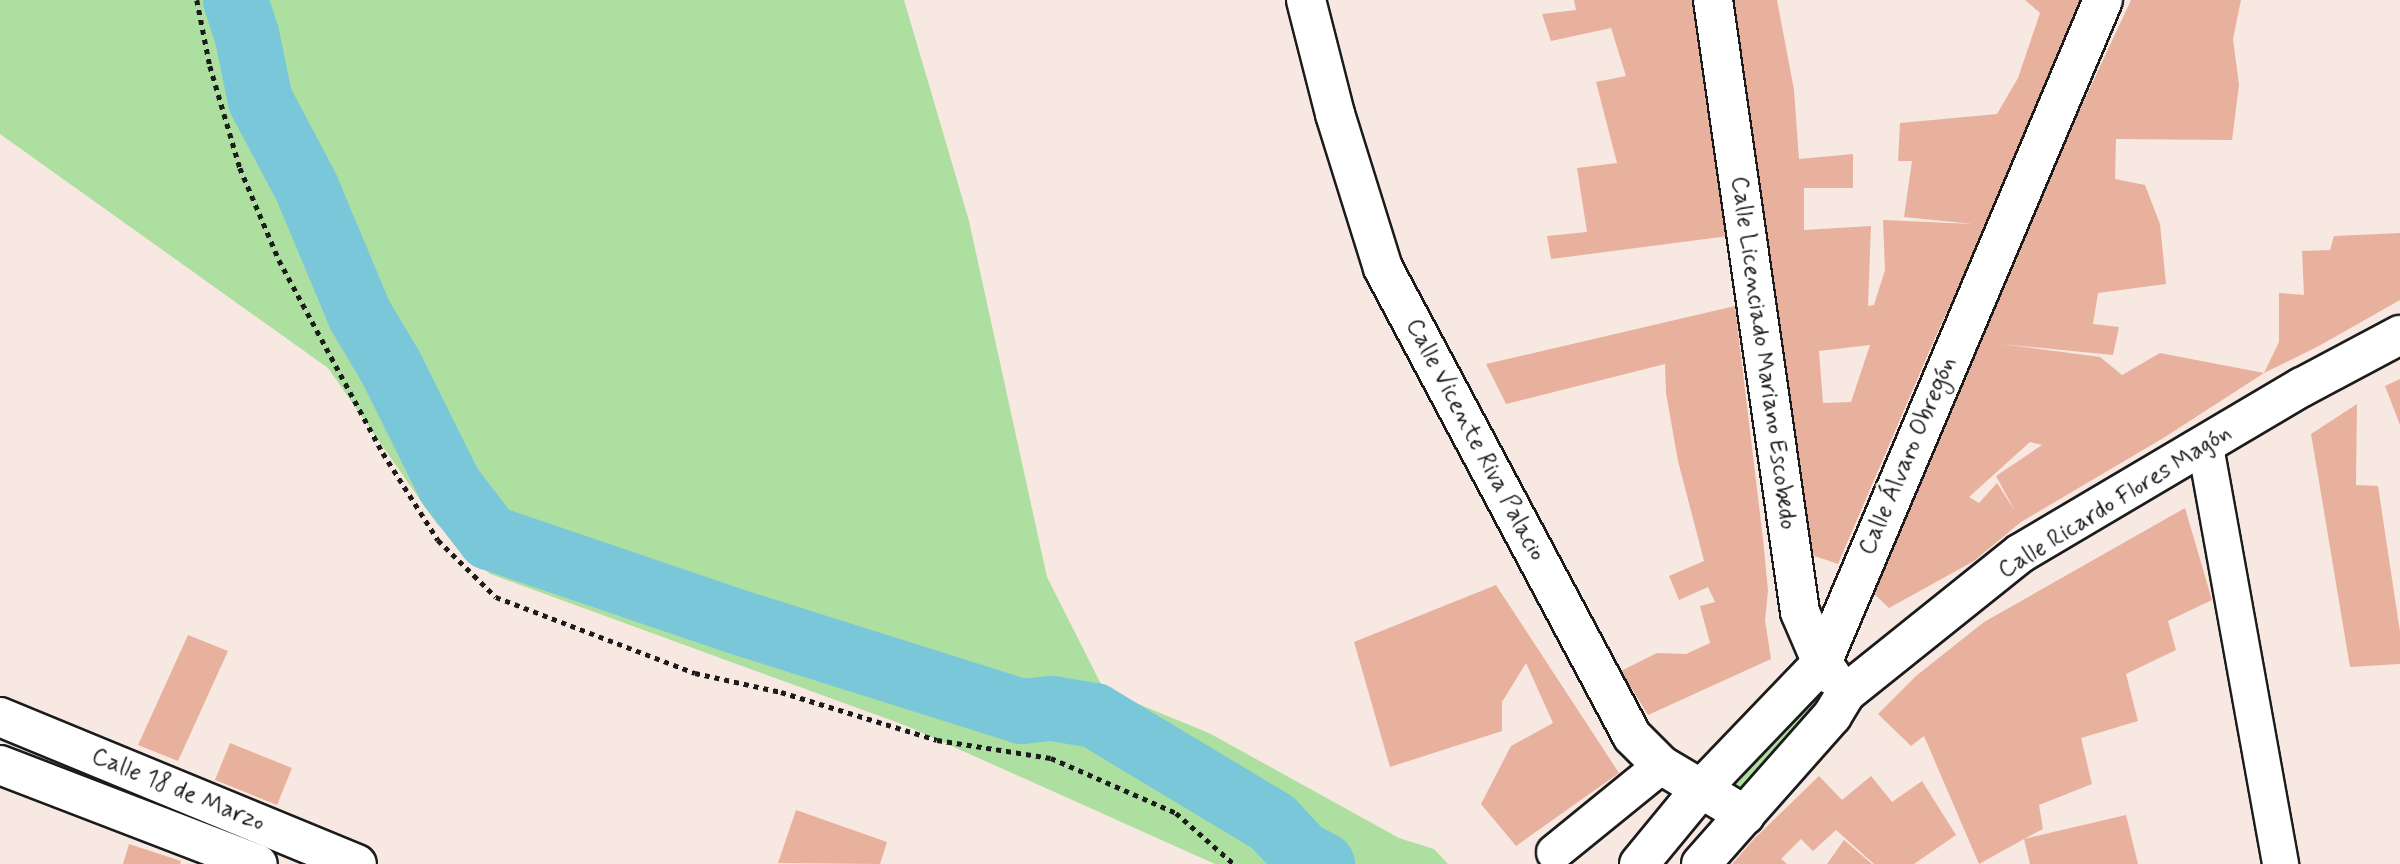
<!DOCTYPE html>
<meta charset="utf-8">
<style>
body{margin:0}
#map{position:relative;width:2400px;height:864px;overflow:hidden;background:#f8e8e2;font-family:Mynerve,sans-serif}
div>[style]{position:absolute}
.green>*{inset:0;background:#addfa0}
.river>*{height:65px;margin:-32.5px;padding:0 32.5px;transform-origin:32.5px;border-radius:32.5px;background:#7bc7da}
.building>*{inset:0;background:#e8b19e}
.path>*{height:4.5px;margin-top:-2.25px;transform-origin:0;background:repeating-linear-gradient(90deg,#1c1c1c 0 5px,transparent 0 10px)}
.roads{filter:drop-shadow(2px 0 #1c1c1c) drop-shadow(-2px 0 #1c1c1c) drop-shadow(0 2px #1c1c1c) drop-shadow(0 -2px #1c1c1c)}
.street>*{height:35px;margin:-17.5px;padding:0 17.5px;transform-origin:17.5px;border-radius:17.5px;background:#fff}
.secondary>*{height:38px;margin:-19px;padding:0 19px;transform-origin:19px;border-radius:19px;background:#fff}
span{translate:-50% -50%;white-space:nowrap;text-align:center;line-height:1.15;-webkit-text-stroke:5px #fff;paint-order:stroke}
.street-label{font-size:24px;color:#1c1c1c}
</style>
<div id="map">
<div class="green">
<div style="clip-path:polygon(0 0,904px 0,969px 221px,1047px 577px,1104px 690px,1209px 733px,1399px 838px,1434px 849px,1448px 864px,1215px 864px,907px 726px,490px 574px,437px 524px,328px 368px,0 134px)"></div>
<div style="clip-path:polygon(1815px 695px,1815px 709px,1750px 782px,1739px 791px,1730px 792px,1730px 779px)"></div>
</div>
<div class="river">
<div style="left:235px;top:0;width:35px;rotate:72deg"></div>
<div style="left:246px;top:33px;width:68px;rotate:78.2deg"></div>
<div style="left:260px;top:100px;width:98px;rotate:62.1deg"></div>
<div style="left:306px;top:187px;width:138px;rotate:67.3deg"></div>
<div style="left:359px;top:314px;width:63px;rotate:59.3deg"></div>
<div style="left:391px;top:368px;width:131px;rotate:63.6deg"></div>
<div style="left:449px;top:485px;width:66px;rotate:52.4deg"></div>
<div style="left:489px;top:537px;width:267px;rotate:18.8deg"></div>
<div style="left:742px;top:623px;width:293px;rotate:17.5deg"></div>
<div style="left:1021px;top:711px;width:31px;rotate:-6deg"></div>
<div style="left:1052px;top:708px;width:43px;rotate:9.5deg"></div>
<div style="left:1094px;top:715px;width:208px;rotate:31deg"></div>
<div style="left:1272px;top:822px;width:42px;rotate:46.9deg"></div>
<div style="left:1301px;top:853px;width:24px;rotate:28deg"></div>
</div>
<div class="building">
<div style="clip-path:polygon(1574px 0,1693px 0,1705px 59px,1729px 236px,1551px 259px,1547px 236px,1587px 232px,1577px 168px,1617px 163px,1596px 82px,1626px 76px,1611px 28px,1551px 41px,1542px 14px,1576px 10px)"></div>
<div style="clip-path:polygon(evenodd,1732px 0,1777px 0,1794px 90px,1799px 159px,1853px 154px,1853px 188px,1804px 188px,1804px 230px,1871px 226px,1868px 306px,1874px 305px,1885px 270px,1883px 220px,1973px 224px,1904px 217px,1912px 161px,1898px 161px,1900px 123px,1997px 114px,2018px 78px,2040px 13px,2025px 0,2090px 0,1935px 338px,1838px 564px,1797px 550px,1732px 0,1870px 345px,1851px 402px,1823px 403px,1819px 351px,1870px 345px)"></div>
<div style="clip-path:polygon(evenodd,2131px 0,2241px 0,2233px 39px,2239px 85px,2232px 140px,2116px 139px,2115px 179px,2145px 185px,2160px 224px,2166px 284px,2098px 293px,2093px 324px,2119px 327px,2113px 355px,2001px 344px,2100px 357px,2122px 375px,2160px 353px,2264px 373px,2165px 437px,2021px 522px,1974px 561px,1889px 608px,1871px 591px,1927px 468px,1950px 402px,2032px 212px,2131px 0,2030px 442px,2042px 445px,1996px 476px,2015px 511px,1997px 483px,1979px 503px,1969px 497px,2030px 442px)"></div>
<div style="clip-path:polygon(2400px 233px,2400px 300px,2317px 347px,2264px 373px,2279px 342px,2279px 293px,2304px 295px,2302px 251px,2330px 250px,2334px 236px)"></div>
<div style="clip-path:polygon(1735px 306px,1763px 539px,1768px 591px,1765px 620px,1771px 659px,1648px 715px,1621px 671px,1657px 653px,1686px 654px,1710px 643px,1700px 606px,1715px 602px,1708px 587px,1679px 600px,1669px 576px,1704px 561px,1678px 461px,1666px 393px,1665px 364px,1506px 404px,1486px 364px)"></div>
<div style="clip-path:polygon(2400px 379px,2400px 425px,2385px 386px)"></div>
<div style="clip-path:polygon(2357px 404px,2356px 485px,2378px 486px,2400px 632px,2400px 664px,2350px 667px,2311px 434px)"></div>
<div style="clip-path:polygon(2185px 508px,2212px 600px,2168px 621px,2176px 650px,2126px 674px,2138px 721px,2081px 738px,2092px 784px,2039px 805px,2043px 829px,2024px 839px,2126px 815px,2138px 864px,2030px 864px,2024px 839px,1979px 864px,1924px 736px,1911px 746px,1878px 714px,1916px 676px,1984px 622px)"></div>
<div style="clip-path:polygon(1496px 585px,1619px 773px,1516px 846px,1481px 804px,1511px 746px,1553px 723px,1526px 663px,1502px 702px,1502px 731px,1390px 767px,1354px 642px)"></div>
<div style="clip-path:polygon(188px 635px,228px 651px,178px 761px,138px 745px)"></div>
<div style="clip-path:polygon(230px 743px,292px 768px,277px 805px,215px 780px)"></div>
<div style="clip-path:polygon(1819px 776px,1842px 800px,1871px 776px,1892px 802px,1922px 781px,1956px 835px,1914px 864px,1874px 864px,1836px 830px,1813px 851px,1801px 839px,1781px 859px,1787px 864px,1732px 864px,1754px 839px)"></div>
<div style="clip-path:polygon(796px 810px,887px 842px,880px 864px,778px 863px)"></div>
<div style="clip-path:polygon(1844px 840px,1872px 864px,1827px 864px)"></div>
<div style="clip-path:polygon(129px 844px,181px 861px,180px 864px,123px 864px)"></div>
</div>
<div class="path">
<div style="left:197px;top:0;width:67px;rotate:78.9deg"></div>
<div style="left:210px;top:66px;width:106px;rotate:73.6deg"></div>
<div style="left:240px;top:168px;width:100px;rotate:67deg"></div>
<div style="left:279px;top:260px;width:219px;rotate:61.7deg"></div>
<div style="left:383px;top:453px;width:103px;rotate:57.7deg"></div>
<div style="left:438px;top:540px;width:81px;rotate:44.5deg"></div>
<div style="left:496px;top:597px;width:213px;rotate:20.9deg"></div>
<div style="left:695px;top:673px;width:88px;rotate:12.5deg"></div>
<div style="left:781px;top:692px;width:163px;rotate:17.1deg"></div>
<div style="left:937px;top:740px;width:115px;rotate:9deg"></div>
<div style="left:1051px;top:758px;width:137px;rotate:23.7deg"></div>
<div style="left:1176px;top:813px;width:77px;rotate:41.3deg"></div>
</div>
<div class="roads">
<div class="street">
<div style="left:2205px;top:446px;width:425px;rotate:79.8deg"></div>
<div style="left:1554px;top:852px;width:138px;rotate:-39.1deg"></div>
</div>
<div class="secondary">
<div style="left:1306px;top:0;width:118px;rotate:75.7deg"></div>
<div style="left:1335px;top:114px;width:161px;rotate:72.7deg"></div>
<div style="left:1383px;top:268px;width:530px;rotate:61.98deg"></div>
<div style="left:1632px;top:736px;width:41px;rotate:45deg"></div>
<div style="left:1661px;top:765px;width:98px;rotate:30.8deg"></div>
<div style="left:1713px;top:0;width:618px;rotate:81.91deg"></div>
<div style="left:1800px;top:612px;width:56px;rotate:66.7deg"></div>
<div style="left:1822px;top:663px;width:15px;rotate:53deg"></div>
<div style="left:0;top:717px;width:386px;rotate:22.4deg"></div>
<div style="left:0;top:765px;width:276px;rotate:21deg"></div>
<div style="left:1639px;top:864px;width:96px;rotate:-50.5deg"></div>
<div style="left:1700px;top:790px;width:176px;rotate:-46.2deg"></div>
<div style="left:1822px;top:663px;width:720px;rotate:-67.03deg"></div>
<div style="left:1701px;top:864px;width:198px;rotate:-48.5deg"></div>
<div style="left:1832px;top:716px;width:27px;rotate:-59deg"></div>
<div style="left:1846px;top:693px;width:224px;rotate:-38.7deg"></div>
<div style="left:2021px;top:553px;width:326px;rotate:-30.6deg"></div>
<div style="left:2302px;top:387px;width:111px;rotate:-28deg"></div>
</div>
</div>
<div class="street-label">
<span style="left:1763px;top:353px;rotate:82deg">Calle Licenciado Mariano Escobedo</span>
<span style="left:1475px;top:440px;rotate:62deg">Calle Vicente Riva Palacio</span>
<span style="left:1908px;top:456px;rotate:-67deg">Calle Álvaro Obregón</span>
<span style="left:2115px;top:502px;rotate:-32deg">Calle Ricardo Flores Magón</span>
<span style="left:178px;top:790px;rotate:22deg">Calle 18 de Marzo</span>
</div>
</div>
